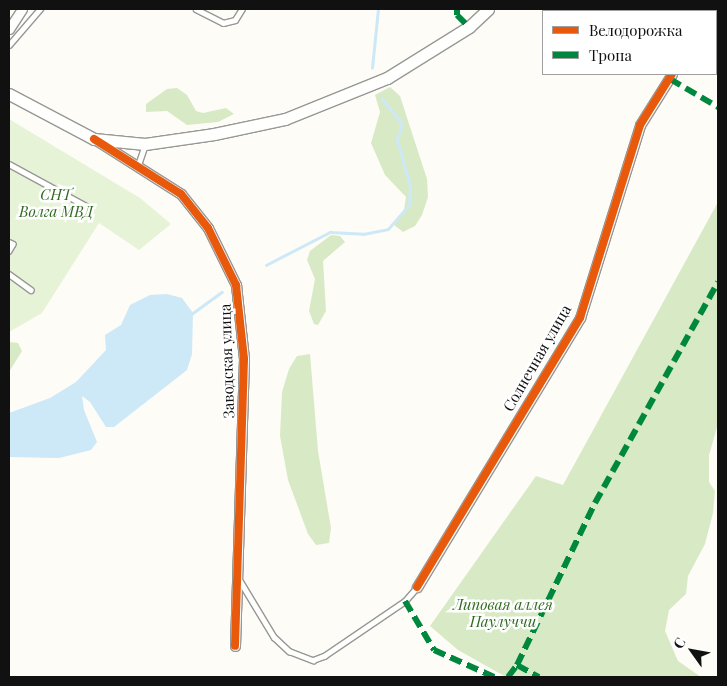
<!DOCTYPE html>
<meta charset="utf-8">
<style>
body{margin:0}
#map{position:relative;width:727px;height:686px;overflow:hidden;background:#fdfcf7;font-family:"Playfair Display",serif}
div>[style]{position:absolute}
.green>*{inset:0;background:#e7f3d7}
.forest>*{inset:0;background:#d8eac5}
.water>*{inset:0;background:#cde8f7}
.stream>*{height:2.5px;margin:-1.25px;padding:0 1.25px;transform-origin:1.25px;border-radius:1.25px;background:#cde8f7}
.roads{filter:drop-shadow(1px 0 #979795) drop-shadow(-1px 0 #979795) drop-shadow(0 1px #979795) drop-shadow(0 -1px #979795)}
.service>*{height:4.5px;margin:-2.25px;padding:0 2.25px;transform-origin:2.25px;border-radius:2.25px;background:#fffffe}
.minor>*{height:9px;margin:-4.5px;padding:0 4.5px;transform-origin:4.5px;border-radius:4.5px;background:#fffffe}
.tertiary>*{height:11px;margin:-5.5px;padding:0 5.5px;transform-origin:5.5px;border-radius:5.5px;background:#fffffe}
.quiet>*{height:6px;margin-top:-3px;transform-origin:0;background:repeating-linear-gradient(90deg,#00873e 0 12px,transparent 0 18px)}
.cycleway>*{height:8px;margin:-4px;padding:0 4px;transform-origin:4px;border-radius:4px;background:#e8590c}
span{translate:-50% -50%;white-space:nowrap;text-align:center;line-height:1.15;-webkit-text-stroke:5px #fff;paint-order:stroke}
.park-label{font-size:15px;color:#2f6b1f;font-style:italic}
.street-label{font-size:15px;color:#111}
.frame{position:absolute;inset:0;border:10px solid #111;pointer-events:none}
.legend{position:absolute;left:542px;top:10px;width:175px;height:65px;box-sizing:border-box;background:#fff;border:1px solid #a0a0a0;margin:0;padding:6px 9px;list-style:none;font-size:15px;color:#111}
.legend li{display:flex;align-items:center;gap:10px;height:25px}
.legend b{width:25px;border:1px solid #a0a0a0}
.north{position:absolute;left:667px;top:626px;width:50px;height:50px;-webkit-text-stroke:4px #fff;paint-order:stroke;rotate:302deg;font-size:14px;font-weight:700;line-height:20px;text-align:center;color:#111}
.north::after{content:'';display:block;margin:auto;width:18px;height:22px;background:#111;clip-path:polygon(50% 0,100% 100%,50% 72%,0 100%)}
</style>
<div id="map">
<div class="green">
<div style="clip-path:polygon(9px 119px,140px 198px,171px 224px,139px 250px,99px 223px,42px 313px,9px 332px)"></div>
</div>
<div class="forest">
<div style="clip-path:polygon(390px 87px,400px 96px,427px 179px,428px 197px,422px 215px,415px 226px,403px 232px,394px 225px,404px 210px,406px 197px,385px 175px,371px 143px,380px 112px,375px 95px)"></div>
<div style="clip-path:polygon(177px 88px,187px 95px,196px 111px,203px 113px,226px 108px,234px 114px,218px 122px,187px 125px,167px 111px,146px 112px,146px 104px,167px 89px)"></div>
<div style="clip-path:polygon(718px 202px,718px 424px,709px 455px,709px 482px,715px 491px,713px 513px,705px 544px,688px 576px,686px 594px,669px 610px,665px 631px,678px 661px,701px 677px,506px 677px,458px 650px,430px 626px,536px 476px,563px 485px)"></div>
<div style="clip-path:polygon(331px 235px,340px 236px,345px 242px,323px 261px,326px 311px,318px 325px,314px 324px,309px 311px,315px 279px,307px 260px,310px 251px)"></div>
<div style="clip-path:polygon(9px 342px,18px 343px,22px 351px,9px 372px)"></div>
<div style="clip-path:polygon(310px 354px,318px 451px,331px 528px,329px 543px,316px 545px,308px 534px,288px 480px,280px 436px,282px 392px,289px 369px,297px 356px)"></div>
</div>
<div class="water">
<div style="clip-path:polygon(167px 294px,182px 298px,193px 313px,192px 354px,187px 370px,114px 427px,106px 427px,90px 402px,82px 396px,84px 410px,97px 442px,91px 450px,59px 458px,9px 457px,9px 413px,50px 398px,76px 382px,106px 350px,105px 335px,121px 325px,130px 305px,150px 295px)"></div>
</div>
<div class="stream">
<div style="left:372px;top:68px;width:59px;rotate:-84.2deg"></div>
<div style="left:266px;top:265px;width:72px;rotate:-27.3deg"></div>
<div style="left:330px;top:232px;width:33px;rotate:3deg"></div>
<div style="left:363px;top:234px;width:25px;rotate:-11deg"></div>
<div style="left:388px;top:229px;width:32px;rotate:-49deg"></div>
<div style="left:409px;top:205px;width:19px;rotate:-87deg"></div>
<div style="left:410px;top:186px;width:48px;rotate:-105.8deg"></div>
<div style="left:397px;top:140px;width:17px;rotate:-73deg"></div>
<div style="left:402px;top:124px;width:32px;rotate:-129deg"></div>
<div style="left:190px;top:315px;width:39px;rotate:-36deg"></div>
</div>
<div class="roads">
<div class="service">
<div style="left:196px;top:9px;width:30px;rotate:27deg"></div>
<div style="left:223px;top:23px;width:12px;rotate:-14deg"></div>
<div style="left:235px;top:20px;width:13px;rotate:-58deg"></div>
<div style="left:9px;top:45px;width:48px;rotate:-49.3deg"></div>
<div style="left:9px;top:164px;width:90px;rotate:28.6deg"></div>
<div style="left:138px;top:165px;width:21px;rotate:-71deg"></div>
<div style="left:9px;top:242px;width:4px;rotate:27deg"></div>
<div style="left:13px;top:244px;width:8px;rotate:120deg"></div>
<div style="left:9px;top:274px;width:27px;rotate:36deg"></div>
<div style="left:239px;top:579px;width:68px;rotate:58.9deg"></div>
<div style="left:274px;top:637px;width:21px;rotate:43deg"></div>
<div style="left:289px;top:651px;width:26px;rotate:21deg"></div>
<div style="left:313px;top:660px;width:12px;rotate:-20deg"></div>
<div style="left:324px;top:656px;width:98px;rotate:-34.2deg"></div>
<div style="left:405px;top:601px;width:18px;rotate:-49deg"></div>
</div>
<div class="minor">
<div style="left:692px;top:11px;width:2px;rotate:-63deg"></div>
<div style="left:9px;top:29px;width:24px;rotate:-57deg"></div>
<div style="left:96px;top:140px;width:101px;rotate:32.4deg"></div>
<div style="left:181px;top:194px;width:43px;rotate:51.5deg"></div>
<div style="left:208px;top:228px;width:64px;rotate:63.8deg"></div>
<div style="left:236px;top:285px;width:74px;rotate:83.8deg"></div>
<div style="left:244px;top:359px;width:287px;rotate:91.8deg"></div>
<div style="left:417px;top:587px;width:315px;rotate:-58.8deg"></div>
<div style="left:580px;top:318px;width:202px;rotate:-72.7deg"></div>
<div style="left:640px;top:125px;width:60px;rotate:-57.9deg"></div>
</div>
<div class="tertiary">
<div style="left:9px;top:94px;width:96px;rotate:27.9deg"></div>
<div style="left:94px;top:139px;width:51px;rotate:5.6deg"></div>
<div style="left:145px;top:144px;width:70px;rotate:-8.2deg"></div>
<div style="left:214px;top:134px;width:73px;rotate:-11.9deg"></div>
<div style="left:285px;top:119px;width:110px;rotate:-21.9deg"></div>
<div style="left:387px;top:78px;width:97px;rotate:-31.9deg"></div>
<div style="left:469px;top:27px;width:26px;rotate:-43deg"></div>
</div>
</div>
<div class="quiet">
<div style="left:457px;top:9px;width:6px;rotate:90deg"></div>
<div style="left:457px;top:15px;width:17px;rotate:45deg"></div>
<div style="left:670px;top:79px;width:56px;rotate:30.3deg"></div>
<div style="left:405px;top:601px;width:57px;rotate:59.4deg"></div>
<div style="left:434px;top:650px;width:66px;rotate:24.2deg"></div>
<div style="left:517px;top:665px;width:25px;rotate:29deg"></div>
<div style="left:508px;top:677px;width:15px;rotate:-53deg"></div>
<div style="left:517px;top:665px;width:180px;rotate:-64.3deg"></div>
<div style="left:595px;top:503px;width:253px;rotate:-60.9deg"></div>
</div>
<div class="cycleway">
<div style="left:94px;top:139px;width:103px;rotate:32.3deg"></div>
<div style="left:181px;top:194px;width:43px;rotate:51.5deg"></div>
<div style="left:208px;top:228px;width:64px;rotate:63.8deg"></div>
<div style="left:236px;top:285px;width:74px;rotate:83.8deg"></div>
<div style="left:244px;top:359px;width:287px;rotate:91.8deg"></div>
<div style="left:417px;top:587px;width:315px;rotate:-58.8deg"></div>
<div style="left:580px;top:318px;width:202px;rotate:-72.7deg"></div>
<div style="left:640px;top:125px;width:60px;rotate:-57.9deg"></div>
</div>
<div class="park-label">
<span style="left:56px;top:203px">СНТ<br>Волга МВД</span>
<span style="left:503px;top:613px">Липовая аллея<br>Паулуччи</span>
</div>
<div class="street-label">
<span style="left:537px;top:358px;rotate:-60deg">Солнечная улица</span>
<span style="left:227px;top:361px;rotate:-92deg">Заводская улица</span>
</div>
<div class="frame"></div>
<ul class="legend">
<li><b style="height:6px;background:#e8590c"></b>Велодорожка</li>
<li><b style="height:6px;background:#00873e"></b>Тропа</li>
</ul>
<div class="north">С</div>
</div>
